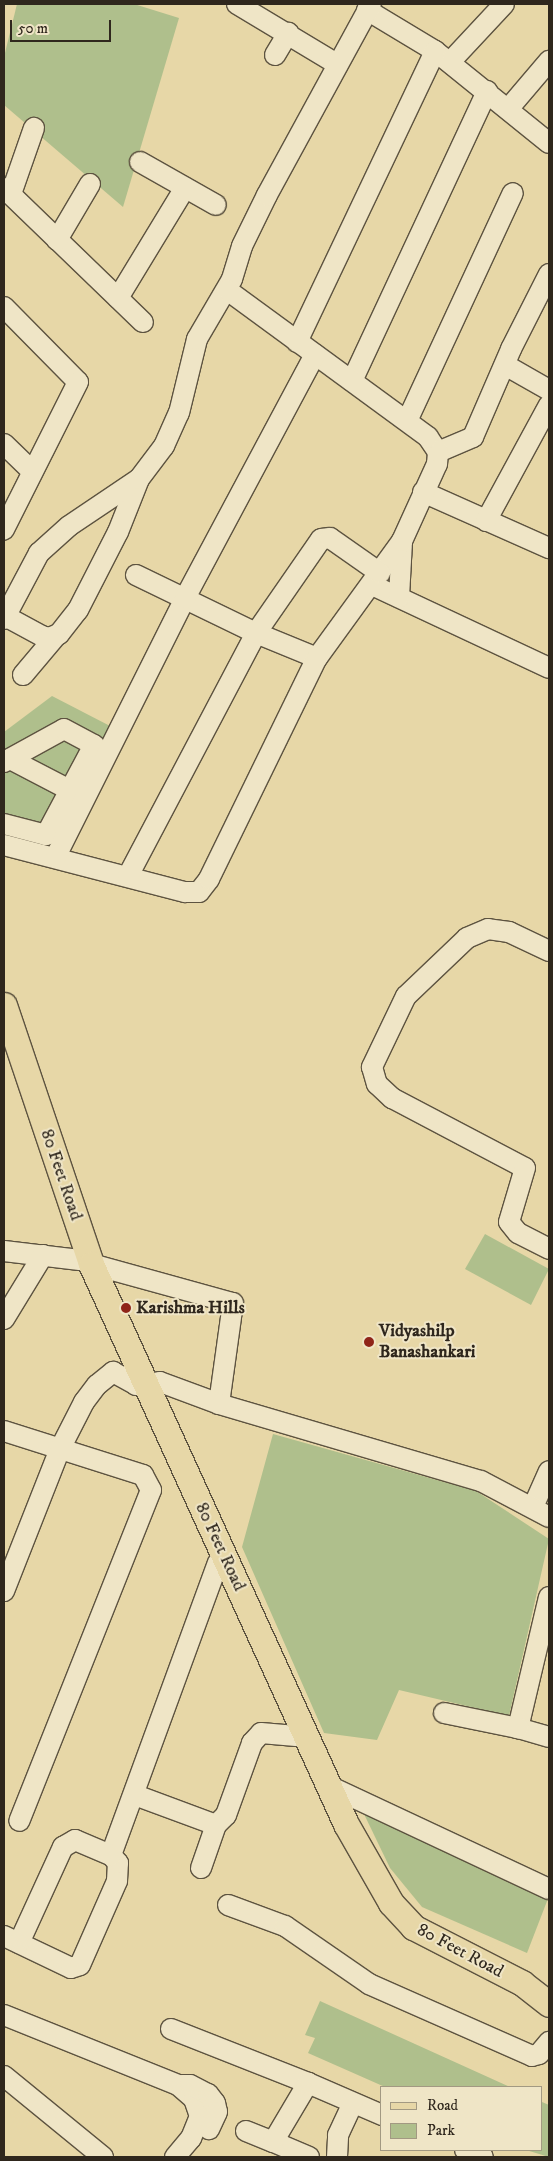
<!DOCTYPE html>
<style>
body{margin:0}
#map{position:relative;width:553px;height:2161px;overflow:hidden;background:#e7d7a7;font-family:"IM FELL DW Pica",serif}
div>[style]{position:absolute}
.green>*{inset:0;background:#afbf8c}
.roads{filter:drop-shadow(1px 0 #5d5340) drop-shadow(-1px 0 #5d5340) drop-shadow(0 1px #5d5340) drop-shadow(0 -1px #5d5340)}
.minor>*{height:20px;margin:-10px;padding:0 10px;transform-origin:10px;border-radius:10px;background:#efe5c6}
.major>*{height:25px;margin:-12.5px;padding:0 12.5px;transform-origin:12.5px;border-radius:12.5px;background:#e7d7a7}
.dots>*{width:14px;height:14px;translate:-50% -50%;box-sizing:border-box;border:2px solid #efe5c6;border-radius:50%}
span{translate:-50% -50%;white-space:nowrap;text-align:center;line-height:1.15;-webkit-text-stroke:4px #efe5c6;paint-order:stroke}
.street-label{font-size:18px;color:#2f271d}
.poi-label{font-size:18px;color:#2f271d;font-weight:700}
.left{translate:0 -50%;text-align:left}
.frame{position:absolute;inset:0;border:5px solid #2f271d;pointer-events:none}
.legend{position:absolute;left:380px;top:2086px;width:162px;height:65px;box-sizing:border-box;background:#efe5c6;border:1px solid #a29982;margin:0;padding:6px 9px;list-style:none;font-size:15px;color:#2f271d}
.legend li{display:flex;align-items:center;gap:10px;height:25px}
.legend b{width:25px;border:1px solid #a29982}
.scale{position:absolute;left:10px;top:20px;width:101px;height:22px;box-sizing:border-box;border:2px solid #2f271d;border-top:0;padding-left:6px;font-size:15px;line-height:18px;white-space:nowrap;color:#2f271d;-webkit-text-stroke:4px #efe5c6;paint-order:stroke}
</style>
<div id="map">
<div class="green">
<div style="clip-path:polygon(17px 4px,134px 4px,179px 18px,123px 207px,4px 105px,4px 57px)"></div>
<div style="clip-path:polygon(52px 696px,112px 727px,55px 846px,4px 832px,4px 732px)"></div>
<div style="clip-path:polygon(485px 1234px,549px 1269px,531px 1305px,465px 1269px)"></div>
<div style="clip-path:polygon(273px 1434px,476px 1491px,549px 1539px,509px 1716px,399px 1690px,377px 1740px,324px 1733px,242px 1547px)"></div>
<div style="clip-path:polygon(364px 1814px,549px 1896px,527px 1953px,422px 1907px,390px 1868px)"></div>
<div style="clip-path:polygon(320px 2001px,510px 2087px,385px 2087px,308px 2053px,315px 2038px,305px 2035px)"></div>
<div style="clip-path:polygon(542px 2102px,549px 2105px,549px 2157px,526px 2150px,542px 2150px)"></div>
</div>
<div class="roads">
<div class="minor">
<div style="left:237px;top:4px;width:117px;rotate:31deg"></div>
<div style="left:367px;top:10px;width:79px;rotate:31.1deg"></div>
<div style="left:435px;top:51px;width:146px;rotate:38.9deg"></div>
<div style="left:275px;top:55px;width:26px;rotate:-59deg"></div>
<div style="left:450px;top:62px;width:79px;rotate:-47deg"></div>
<div style="left:509px;top:108px;width:62px;rotate:-49.6deg"></div>
<div style="left:140px;top:162px;width:87px;rotate:29.5deg"></div>
<div style="left:4px;top:188px;width:193px;rotate:44deg"></div>
<div style="left:11px;top:194px;width:70px;rotate:-70.8deg"></div>
<div style="left:57px;top:240px;width:65px;rotate:-59.5deg"></div>
<div style="left:118px;top:298px;width:129px;rotate:-58.7deg"></div>
<div style="left:4px;top:307px;width:105px;rotate:45.4deg"></div>
<div style="left:78px;top:382px;width:165px;rotate:116.7deg"></div>
<div style="left:297px;top:342px;width:322px;rotate:-64.6deg"></div>
<div style="left:505px;top:365px;width:51px;rotate:29.6deg"></div>
<div style="left:352px;top:381px;width:320px;rotate:-65deg"></div>
<div style="left:407px;top:421px;width:251px;rotate:-65.1deg"></div>
<div style="left:4px;top:444px;width:37px;rotate:44deg"></div>
<div style="left:438px;top:452px;width:38px;rotate:-23deg"></div>
<div style="left:473px;top:437px;width:96px;rotate:-66.6deg"></div>
<div style="left:511px;top:349px;width:84px;rotate:-63.1deg"></div>
<div style="left:423px;top:492px;width:138px;rotate:24deg"></div>
<div style="left:486px;top:521px;width:132px;rotate:-61.5deg"></div>
<div style="left:136px;top:575px;width:133px;rotate:25.8deg"></div>
<div style="left:256px;top:633px;width:66px;rotate:22.3deg"></div>
<div style="left:372px;top:585px;width:195px;rotate:25.1deg"></div>
<div style="left:399px;top:597px;width:56px;rotate:-86.9deg"></div>
<div style="left:5px;top:616px;width:42px;rotate:28.4deg"></div>
<div style="left:42px;top:636px;width:7px;rotate:16deg"></div>
<div style="left:49px;top:638px;width:11px;rotate:-22deg"></div>
<div style="left:59px;top:634px;width:31px;rotate:-52deg"></div>
<div style="left:78px;top:610px;width:88px;rotate:-62.9deg"></div>
<div style="left:118px;top:532px;width:57px;rotate:-68.4deg"></div>
<div style="left:4px;top:619px;width:75px;rotate:-62.1deg"></div>
<div style="left:39px;top:553px;width:40px;rotate:-42deg"></div>
<div style="left:69px;top:526px;width:84px;rotate:-33.9deg"></div>
<div style="left:139px;top:479px;width:41px;rotate:-52.9deg"></div>
<div style="left:164px;top:446px;width:36px;rotate:-66deg"></div>
<div style="left:179px;top:413px;width:76px;rotate:-76.3deg"></div>
<div style="left:197px;top:339px;width:69px;rotate:-59.7deg"></div>
<div style="left:232px;top:279px;width:34px;rotate:-73deg"></div>
<div style="left:242px;top:246px;width:57px;rotate:-63.9deg"></div>
<div style="left:267px;top:195px;width:217px;rotate:-61.4deg"></div>
<div style="left:23px;top:675px;width:50px;rotate:-49.9deg"></div>
<div style="left:10px;top:759px;width:80px;rotate:27.5deg"></div>
<div style="left:4px;top:762px;width:68px;rotate:-28.8deg"></div>
<div style="left:64px;top:729px;width:34px;rotate:28deg"></div>
<div style="left:94px;top:745px;width:102px;rotate:118.1deg"></div>
<div style="left:46px;top:835px;width:43px;rotate:-165.3deg"></div>
<div style="left:4px;top:845px;width:187px;rotate:14.6deg"></div>
<div style="left:185px;top:892px;width:14px"></div>
<div style="left:199px;top:892px;width:16px;rotate:-52deg"></div>
<div style="left:209px;top:879px;width:246px;rotate:-64deg"></div>
<div style="left:317px;top:658px;width:145px;rotate:-54deg"></div>
<div style="left:402px;top:541px;width:85px;rotate:-65.6deg"></div>
<div style="left:437px;top:464px;width:12px;rotate:-85deg"></div>
<div style="left:438px;top:452px;width:18px;rotate:-124deg"></div>
<div style="left:428px;top:437px;width:249px;rotate:-143.8deg"></div>
<div style="left:56px;top:856px;width:288px;rotate:-63.4deg"></div>
<div style="left:185px;top:598px;width:276px;rotate:-61.9deg"></div>
<div style="left:128px;top:876px;width:275px;rotate:-62.2deg"></div>
<div style="left:256px;top:633px;width:114px;rotate:-55.3deg"></div>
<div style="left:321px;top:539px;width:9px;rotate:-6deg"></div>
<div style="left:330px;top:538px;width:61px;rotate:35deg"></div>
<div style="left:549px;top:951px;width:44px;rotate:-154.6deg"></div>
<div style="left:509px;top:932px;width:21px;rotate:-172deg"></div>
<div style="left:488px;top:929px;width:23px;rotate:157deg"></div>
<div style="left:467px;top:938px;width:84px;rotate:136.4deg"></div>
<div style="left:406px;top:996px;width:79px;rotate:115.6deg"></div>
<div style="left:372px;top:1067px;width:18px;rotate:74deg"></div>
<div style="left:377px;top:1084px;width:21px;rotate:43deg"></div>
<div style="left:392px;top:1098px;width:150px;rotate:27.8deg"></div>
<div style="left:525px;top:1168px;width:56px;rotate:106.5deg"></div>
<div style="left:509px;top:1222px;width:14px;rotate:51deg"></div>
<div style="left:518px;top:1233px;width:35px;rotate:27deg"></div>
<div style="left:4px;top:1251px;width:76px;rotate:6.8deg"></div>
<div style="left:91px;top:1264px;width:147px;rotate:15.4deg"></div>
<div style="left:233px;top:1303px;width:102px;rotate:97.9deg"></div>
<div style="left:4px;top:1319px;width:75px;rotate:-58.6deg"></div>
<div style="left:4px;top:1431px;width:146px;rotate:17.6deg"></div>
<div style="left:143px;top:1475px;width:17px;rotate:62deg"></div>
<div style="left:151px;top:1490px;width:356px;rotate:111.7deg"></div>
<div style="left:533px;top:1507px;width:39px;rotate:-66deg"></div>
<div style="left:4px;top:1591px;width:153px;rotate:-68.5deg"></div>
<div style="left:60px;top:1449px;width:53px;rotate:-62.9deg"></div>
<div style="left:84px;top:1402px;width:21px;rotate:-53deg"></div>
<div style="left:97px;top:1385px;width:21px;rotate:-39deg"></div>
<div style="left:113px;top:1372px;width:26px;rotate:29deg"></div>
<div style="left:136px;top:1385px;width:24px;rotate:-7deg"></div>
<div style="left:160px;top:1382px;width:63px;rotate:20.4deg"></div>
<div style="left:219px;top:1404px;width:273px;rotate:16.4deg"></div>
<div style="left:481px;top:1481px;width:77px;rotate:27.9deg"></div>
<div style="left:549px;top:1597px;width:135px;rotate:103.3deg"></div>
<div style="left:518px;top:1728px;width:32px;rotate:16deg"></div>
<div style="left:444px;top:1713px;width:76px;rotate:11.5deg"></div>
<div style="left:329px;top:1786px;width:243px;rotate:25.1deg"></div>
<div style="left:135px;top:1795px;width:86px;rotate:20.3deg"></div>
<div style="left:216px;top:1825px;width:14px;rotate:-45deg"></div>
<div style="left:226px;top:1815px;width:77px;rotate:-70.1deg"></div>
<div style="left:252px;top:1743px;width:13px;rotate:-48deg"></div>
<div style="left:261px;top:1733px;width:35px;rotate:5deg"></div>
<div style="left:201px;top:1868px;width:46px;rotate:-70.8deg"></div>
<div style="left:228px;top:1905px;width:61px;rotate:20.2deg"></div>
<div style="left:285px;top:1926px;width:102px;rotate:34.6deg"></div>
<div style="left:369px;top:1984px;width:178px;rotate:23.8deg"></div>
<div style="left:532px;top:2056px;width:7px;rotate:-16deg"></div>
<div style="left:539px;top:2054px;width:16px;rotate:-50deg"></div>
<div style="left:4px;top:1936px;width:74px;rotate:25.5deg"></div>
<div style="left:71px;top:1968px;width:9px;rotate:-18deg"></div>
<div style="left:80px;top:1965px;width:92px;rotate:-66.2deg"></div>
<div style="left:117px;top:1881px;width:18px;rotate:-87deg"></div>
<div style="left:118px;top:1863px;width:11px;rotate:-131deg"></div>
<div style="left:111px;top:1855px;width:312px;rotate:-69.9deg"></div>
<div style="left:19px;top:1943px;width:106px;rotate:-65.4deg"></div>
<div style="left:63px;top:1847px;width:14px;rotate:-30deg"></div>
<div style="left:75px;top:1840px;width:39px;rotate:23deg"></div>
<div style="left:4px;top:2015px;width:188px;rotate:21.9deg"></div>
<div style="left:178px;top:2085px;width:21px;rotate:41deg"></div>
<div style="left:194px;top:2099px;width:18px;rotate:71deg"></div>
<div style="left:200px;top:2116px;width:24px;rotate:112deg"></div>
<div style="left:191px;top:2138px;width:25px;rotate:130deg"></div>
<div style="left:171px;top:2029px;width:147px;rotate:21.5deg"></div>
<div style="left:4px;top:2076px;width:128px;rotate:39.3deg"></div>
<div style="left:182px;top:2085px;width:8px"></div>
<div style="left:190px;top:2085px;width:20px;rotate:27deg"></div>
<div style="left:208px;top:2094px;width:11px;rotate:52deg"></div>
<div style="left:215px;top:2103px;width:9px;rotate:77deg"></div>
<div style="left:217px;top:2112px;width:19px;rotate:115deg"></div>
<div style="left:246px;top:2131px;width:29px;rotate:22deg"></div>
<div style="left:465px;top:2150px;width:19px;rotate:21deg"></div>
<div style="left:309px;top:2157px;width:39px;rotate:-157deg"></div>
<div style="left:273px;top:2142px;width:69px;rotate:-59.3deg"></div>
<div style="left:308px;top:2083px;width:81px;rotate:23.4deg"></div>
<div style="left:337px;top:2157px;width:22px;rotate:-87deg"></div>
<div style="left:338px;top:2135px;width:35px;rotate:-65deg"></div>
</div>
<div class="major">
<div style="left:4px;top:1005px;width:273px;rotate:71.4deg"></div>
<div style="left:91px;top:1264px;width:615px;rotate:65.52deg"></div>
<div style="left:346px;top:1824px;width:91px;rotate:60.3deg"></div>
<div style="left:391px;top:1903px;width:33px;rotate:47deg"></div>
<div style="left:413px;top:1927px;width:123px;rotate:27.2deg"></div>
<div style="left:522px;top:1983px;width:34px;rotate:38deg"></div>
</div>
</div>
<div class="dots">
<div style="left:126px;top:1308px;background:#8f2418"></div>
<div style="left:369px;top:1342px;background:#8f2418"></div>
</div>
<div class="street-label">
<span style="left:61px;top:1175px;rotate:71deg">80 Feet Road</span>
<span style="left:220px;top:1547px;rotate:65deg">80 Feet Road</span>
<span style="left:460px;top:1951px;rotate:28deg">80 Feet Road</span>
</div>
<div class="poi-label">
<span class="left" style="left:136px;top:1308px">Karishma Hills</span>
<span class="left" style="left:379px;top:1342px">Vidyashilp<br>Banashankari</span>
</div>
<div class="frame"></div>
<ul class="legend">
<li><b style="height:6px;background:#e7d7a7"></b>Road</li>
<li><b style="height:14px;background:#afbf8c"></b>Park</li>
</ul>
<div class="scale">50 m</div>
</div>
